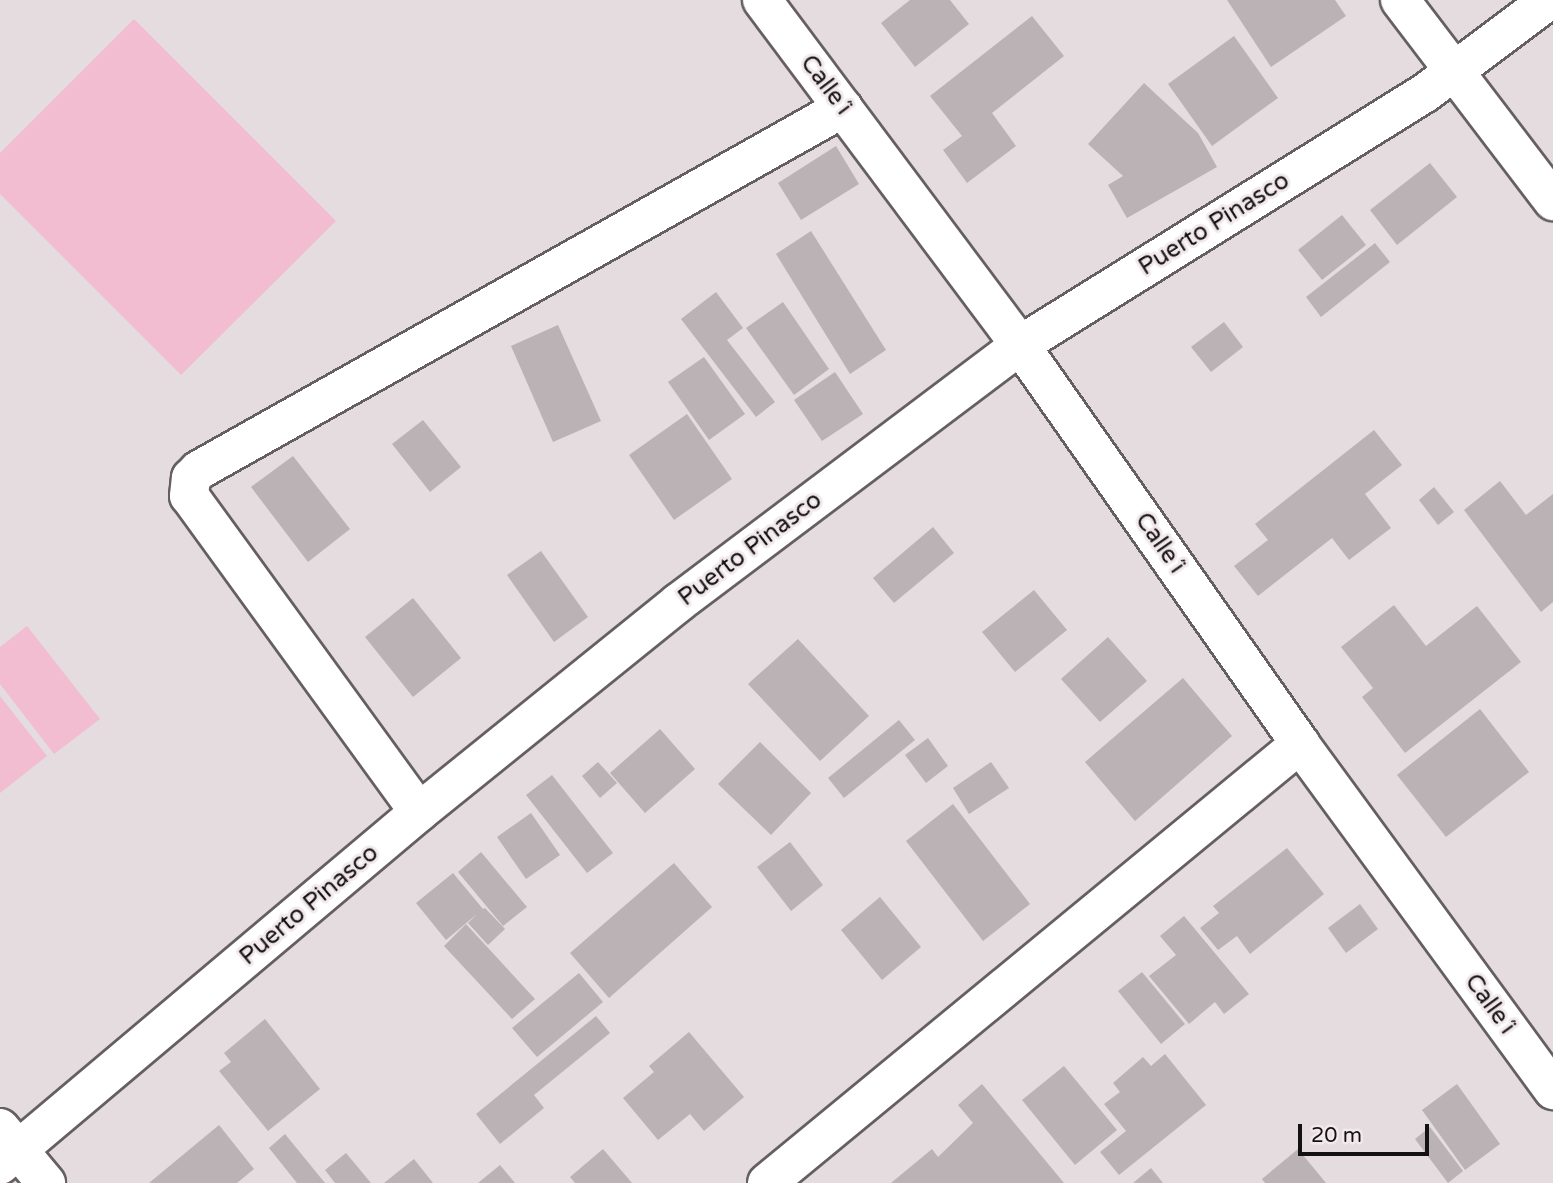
<!DOCTYPE html>
<meta charset="utf-8">
<style>
body{margin:0}
#map{position:relative;width:1553px;height:1183px;overflow:hidden;background:#e4dcdf;font-family:"Varela Round",sans-serif}
div>[style]{position:absolute}
.green>*{inset:0;background:#f2bdd0}
.building>*{inset:0;background:#bab2b4}
.roads{filter:drop-shadow(2px 0 #665f61) drop-shadow(-2px 0 #665f61) drop-shadow(0 2px #665f61) drop-shadow(0 -2px #665f61)}
.minor>*{height:38px;margin:-19px;padding:0 19px;transform-origin:19px;border-radius:19px;background:#fff}
.tertiary>*{height:38px;margin:-19px;padding:0 19px;transform-origin:19px;border-radius:19px;background:#fff}
span{translate:-50% -50%;white-space:nowrap;text-align:center;line-height:1.15;-webkit-text-stroke:6px #f2e9ec;paint-order:stroke}
.street-label{font-size:24px;color:#141112}
.scale{position:absolute;left:1298px;top:1124px;width:131px;height:32px;box-sizing:border-box;border:4px solid #141112;border-top:0;padding-left:9px;font-size:21px;line-height:24px;white-space:nowrap;color:#141112;-webkit-text-stroke:5px #f2e9ec;paint-order:stroke}
</style>
<div id="map">
<div class="green">
<div style="clip-path:polygon(134px 19px,336px 221px,181px 375px,0 194px,0 153px)"></div>
<div style="clip-path:polygon(27px 626px,100px 719px,54px 754px,0 684px,0 647px)"></div>
<div style="clip-path:polygon(0 696px,47px 756px,0 793px)"></div>
</div>
<div class="building">
<div style="clip-path:polygon(910px 0,950px 0,969px 24px,915px 67px,881px 23px)"></div>
<div style="clip-path:polygon(1227px 0,1335px 0,1346px 16px,1271px 67px)"></div>
<div style="clip-path:polygon(1032px 16px,1064px 56px,992px 113px,1016px 146px,967px 183px,943px 150px,962px 136px,930px 96px)"></div>
<div style="clip-path:polygon(1234px 36px,1278px 98px,1212px 146px,1168px 84px)"></div>
<div style="clip-path:polygon(1144px 83px,1198px 133px,1217px 167px,1127px 218px,1108px 185px,1123px 176px,1088px 144px)"></div>
<div style="clip-path:polygon(836px 146px,859px 184px,801px 220px,778px 183px)"></div>
<div style="clip-path:polygon(1430px 163px,1457px 197px,1397px 245px,1370px 210px)"></div>
<div style="clip-path:polygon(1342px 215px,1366px 245px,1322px 280px,1298px 250px)"></div>
<div style="clip-path:polygon(811px 231px,886px 350px,850px 374px,776px 254px)"></div>
<div style="clip-path:polygon(1375px 243px,1390px 262px,1321px 317px,1306px 297px)"></div>
<div style="clip-path:polygon(716px 292px,743px 328px,727px 340px,775px 402px,756px 417px,681px 319px)"></div>
<div style="clip-path:polygon(783px 302px,829px 369px,794px 395px,746px 328px)"></div>
<div style="clip-path:polygon(1224px 322px,1243px 347px,1211px 372px,1191px 347px)"></div>
<div style="clip-path:polygon(558px 325px,601px 421px,553px 442px,511px 346px)"></div>
<div style="clip-path:polygon(704px 357px,745px 414px,709px 440px,668px 382px)"></div>
<div style="clip-path:polygon(835px 372px,863px 414px,822px 441px,794px 400px)"></div>
<div style="clip-path:polygon(687px 414px,732px 479px,674px 520px,629px 455px)"></div>
<div style="clip-path:polygon(423px 420px,461px 467px,430px 492px,392px 444px)"></div>
<div style="clip-path:polygon(1374px 430px,1402px 465px,1365px 494px,1391px 528px,1349px 560px,1332px 538px,1258px 596px,1234px 566px,1268px 540px,1255px 524px)"></div>
<div style="clip-path:polygon(293px 456px,350px 529px,308px 562px,251px 487px)"></div>
<div style="clip-path:polygon(1500px 481px,1526px 515px,1553px 494px,1553px 602px,1541px 612px,1464px 510px)"></div>
<div style="clip-path:polygon(1434px 487px,1454px 512px,1438px 525px,1419px 500px)"></div>
<div style="clip-path:polygon(933px 527px,954px 553px,894px 603px,873px 578px)"></div>
<div style="clip-path:polygon(541px 551px,588px 617px,554px 642px,507px 575px)"></div>
<div style="clip-path:polygon(1034px 590px,1067px 630px,1015px 672px,982px 632px)"></div>
<div style="clip-path:polygon(413px 598px,461px 658px,413px 697px,365px 637px)"></div>
<div style="clip-path:polygon(1394px 605px,1426px 646px,1477px 606px,1521px 662px,1405px 753px,1362px 697px,1373px 688px,1341px 647px)"></div>
<div style="clip-path:polygon(1108px 637px,1147px 681px,1100px 722px,1061px 679px)"></div>
<div style="clip-path:polygon(798px 639px,869px 716px,820px 761px,748px 684px)"></div>
<div style="clip-path:polygon(1183px 678px,1232px 736px,1135px 821px,1085px 762px)"></div>
<div style="clip-path:polygon(1480px 709px,1529px 772px,1446px 837px,1397px 775px)"></div>
<div style="clip-path:polygon(899px 720px,915px 740px,844px 798px,828px 778px)"></div>
<div style="clip-path:polygon(660px 729px,695px 769px,645px 813px,610px 773px)"></div>
<div style="clip-path:polygon(928px 738px,948px 766px,926px 783px,905px 755px)"></div>
<div style="clip-path:polygon(760px 742px,811px 793px,771px 835px,718px 784px)"></div>
<div style="clip-path:polygon(598px 762px,617px 783px,600px 798px,582px 776px)"></div>
<div style="clip-path:polygon(991px 762px,1009px 788px,969px 814px,953px 788px)"></div>
<div style="clip-path:polygon(552px 775px,613px 853px,587px 873px,526px 795px)"></div>
<div style="clip-path:polygon(953px 804px,1030px 904px,983px 941px,906px 841px)"></div>
<div style="clip-path:polygon(531px 813px,560px 855px,526px 879px,497px 837px)"></div>
<div style="clip-path:polygon(790px 842px,823px 885px,791px 911px,757px 867px)"></div>
<div style="clip-path:polygon(1287px 848px,1324px 894px,1250px 954px,1237px 936px,1218px 950px,1200px 928px,1219px 913px,1213px 906px)"></div>
<div style="clip-path:polygon(481px 852px,527px 907px,503px 926px,458px 872px)"></div>
<div style="clip-path:polygon(674px 863px,712px 907px,609px 998px,570px 953px)"></div>
<div style="clip-path:polygon(453px 873px,483px 909px,485px 908px,505px 929px,488px 945px,468px 923px,477px 914px,446px 940px,416px 903px)"></div>
<div style="clip-path:polygon(880px 897px,921px 947px,882px 980px,841px 930px)"></div>
<div style="clip-path:polygon(1360px 904px,1378px 929px,1346px 953px,1328px 928px)"></div>
<div style="clip-path:polygon(1184px 916px,1249px 994px,1224px 1014px,1215px 1002px,1189px 1024px,1149px 976px,1176px 955px,1160px 936px)"></div>
<div style="clip-path:polygon(466px 924px,535px 999px,512px 1019px,444px 946px)"></div>
<div style="clip-path:polygon(1142px 972px,1185px 1024px,1161px 1044px,1118px 991px)"></div>
<div style="clip-path:polygon(579px 973px,603px 1002px,537px 1057px,512px 1028px)"></div>
<div style="clip-path:polygon(596px 1016px,610px 1033px,534px 1095px,544px 1108px,500px 1144px,476px 1114px)"></div>
<div style="clip-path:polygon(265px 1019px,320px 1089px,268px 1131px,219px 1071px,231px 1062px,224px 1053px)"></div>
<div style="clip-path:polygon(689px 1032px,744px 1097px,704px 1131px,690px 1114px,658px 1140px,623px 1098px,654px 1072px,649px 1066px)"></div>
<div style="clip-path:polygon(1165px 1054px,1206px 1105px,1119px 1175px,1100px 1152px,1126px 1131px,1104px 1104px,1120px 1092px,1113px 1083px,1143px 1057px,1151px 1066px)"></div>
<div style="clip-path:polygon(1064px 1066px,1117px 1130px,1075px 1165px,1022px 1100px)"></div>
<div style="clip-path:polygon(982px 1084px,1064px 1183px,891px 1183px,932px 1149px,938px 1157px,973px 1123px,958px 1105px)"></div>
<div style="clip-path:polygon(1457px 1084px,1500px 1144px,1465px 1170px,1422px 1110px)"></div>
<div style="clip-path:polygon(219px 1125px,254px 1169px,237px 1183px,149px 1183px)"></div>
<div style="clip-path:polygon(1430px 1127px,1463px 1171px,1448px 1183px,1415px 1139px)"></div>
<div style="clip-path:polygon(285px 1134px,325px 1183px,297px 1183px,269px 1148px)"></div>
<div style="clip-path:polygon(603px 1149px,632px 1183px,575px 1183px,570px 1177px)"></div>
<div style="clip-path:polygon(1298px 1149px,1326px 1183px,1265px 1183px,1262px 1179px)"></div>
<div style="clip-path:polygon(346px 1153px,371px 1183px,335px 1183px,325px 1170px)"></div>
<div style="clip-path:polygon(414px 1159px,433px 1183px,384px 1183px)"></div>
<div style="clip-path:polygon(500px 1165px,515px 1183px,478px 1183px)"></div>
<div style="clip-path:polygon(1151px 1168px,1163px 1183px,1133px 1183px)"></div>
</div>
<div class="roads">
<div class="minor">
<div style="left:762px;top:0;width:431px;rotate:53.2deg"></div>
<div style="left:1020px;top:345px;width:487px;rotate:54.9deg"></div>
<div style="left:1300px;top:744px;width:429px;rotate:53.8deg"></div>
<div style="left:1400px;top:0;width:253px;rotate:52.7deg"></div>
<div style="left:419px;top:812px;width:391px;rotate:-126deg"></div>
<div style="left:189px;top:496px;width:18px;rotate:-84deg"></div>
<div style="left:191px;top:478px;width:11px;rotate:-45deg"></div>
<div style="left:199px;top:470px;width:739px;rotate:-29.34deg"></div>
<div style="left:0;top:1128px;width:72px;rotate:50.1deg"></div>
<div style="left:767px;top:1183px;width:691px;rotate:-39.48deg"></div>
</div>
<div class="tertiary">
<div style="left:0;top:1165px;width:548px;rotate:-40.11deg"></div>
<div style="left:419px;top:812px;width:333px;rotate:-38.9deg"></div>
<div style="left:678px;top:603px;width:428px;rotate:-37deg"></div>
<div style="left:1020px;top:345px;width:477px;rotate:-31.9deg"></div>
<div style="left:1425px;top:93px;width:155px;rotate:-36.9deg"></div>
</div>
</div>
<div class="street-label">
<span style="left:826px;top:85px;rotate:53deg">Calle´i</span>
<span style="left:1214px;top:224px;rotate:-32deg">Puerto Pinasco</span>
<span style="left:1160px;top:543px;rotate:55deg">Calle´i</span>
<span style="left:750px;top:549px;rotate:-37deg">Puerto Pinasco</span>
<span style="left:309px;top:905px;rotate:-40deg">Puerto Pinasco</span>
<span style="left:1490px;top:1004px;rotate:54deg">Calle´i</span>
</div>
<div class="scale">20 m</div>
</div>
